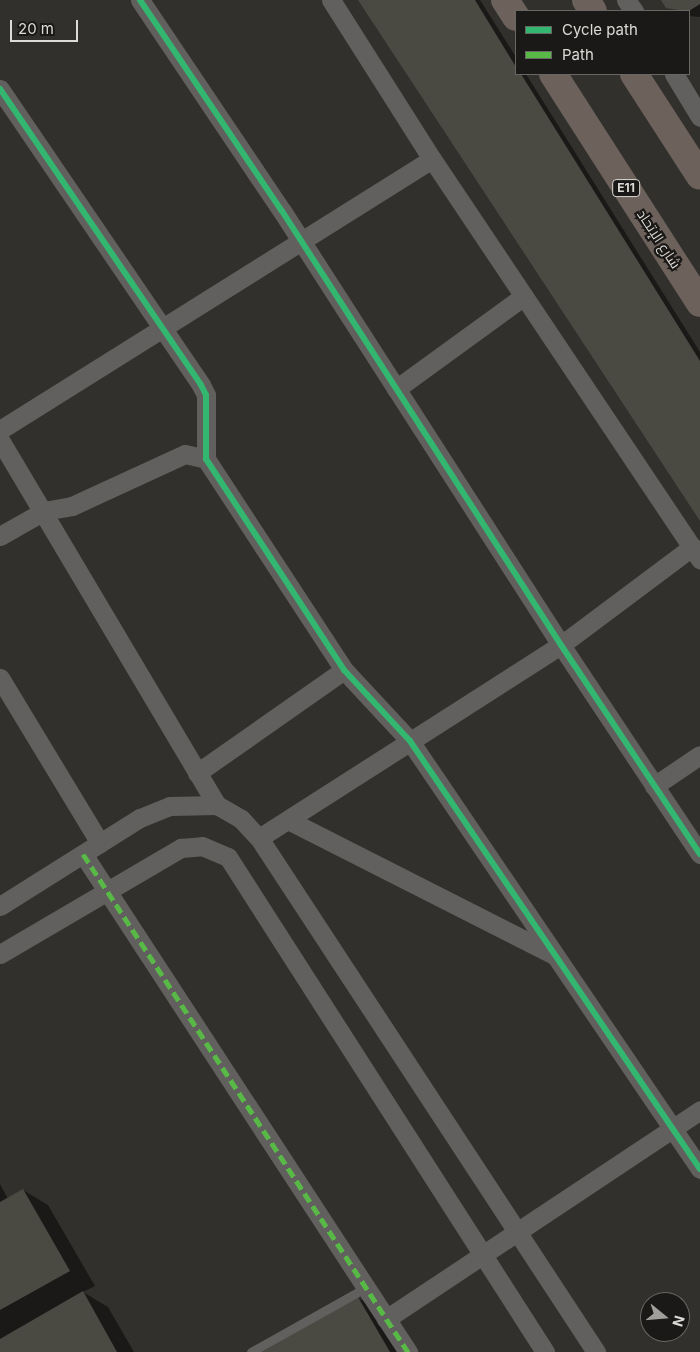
<!DOCTYPE html>
<meta charset="utf-8">
<style>
body{margin:0}
#map{position:relative;width:700px;height:1352px;overflow:hidden;background:#32302d;font-family:Inter,Cairo,sans-serif}
div>[style]{position:absolute}
.shadow>*{inset:0;background:#0007}
.building>*{inset:0;background:#4b4a42}
.service>*{height:9px;margin:-4.5px;padding:0 4.5px;transform-origin:4.5px;border-radius:4.5px;background:#62605e}
.minor>*{height:19px;margin:-9.5px;padding:0 9.5px;transform-origin:9.5px;border-radius:9.5px;background:#62605e}
.primary>*{height:28px;margin:-14px;padding:0 14px;transform-origin:14px;border-radius:14px;background:#6c625b}
.quiet>*{height:5px;margin-top:-2.5px;transform-origin:0;background:repeating-linear-gradient(90deg,#58b947 0 10px,transparent 0 15px)}
.cycleway>*{height:6px;margin:-3px;padding:0 3px;transform-origin:3px;border-radius:3px;background:#33b770}
span{translate:-50% -50%;white-space:nowrap;text-align:center;line-height:1.15;-webkit-text-stroke:4.5px #1b1917;paint-order:stroke}
.shield-label span{padding:1px 4px;background:#1b1917;border:1px solid;border-radius:4px;-webkit-text-stroke-width:0}
.shield-label{font-size:12px;color:#dddbd7;font-weight:700}
.street-label{font-size:14px;color:#dddbd7}
.legend{position:absolute;left:515px;top:10px;width:175px;height:65px;box-sizing:border-box;background:#1b1917;border:1px solid #696764;margin:0;padding:6px 9px;list-style:none;font-size:15px;color:#dddbd7}
.legend li{display:flex;align-items:center;gap:10px;height:25px}
.legend b{width:25px;border:1px solid #696764}
.north{position:absolute;left:640px;top:1292px;width:50px;height:50px;box-sizing:border-box;background:#1b1917;border:1px solid #696764;border-radius:50%;rotate:107deg;font-size:14px;font-weight:700;line-height:20px;text-align:center;color:#dddbd7}
.north::after{content:'';display:block;margin:auto;width:18px;height:22px;background:#a19f9c;clip-path:polygon(50% 0,100% 100%,50% 72%,0 100%)}
.scale{position:absolute;left:10px;top:20px;width:68px;height:22px;box-sizing:border-box;border:2px solid #dddbd7;border-top:0;padding-left:6px;font-size:15px;line-height:18px;white-space:nowrap;color:#dddbd7;-webkit-text-stroke:4px #1b1917;paint-order:stroke}
</style>
<div id="map">
<div class="shadow">
<div style="clip-path:polygon(359px 0,480px 0,516px 57px,516px 74px,526px 74px,700px 352px,700px 519px)"></div>
<div style="clip-path:polygon(662px 0,700px 0,700px 17px,689px 16px,689px 11px,675px 11px)"></div>
<div style="clip-path:polygon(0 1184px,8px 1199px,23px 1190px,48px 1205px,95px 1286px,83px 1292px,108px 1307px,134px 1352px,0 1352px)"></div>
<div style="clip-path:polygon(358px 1298px,372px 1306px,398px 1352px,265px 1352px)"></div>
</div>
<div class="building">
<div style="clip-path:polygon(358px 0,475px 0,516px 67px,516px 74px,521px 74px,700px 361px,700px 521px)"></div>
<div style="clip-path:polygon(661px 0,700px 0,700px 4px,689px 11px,682px 11px,666px 8px)"></div>
<div style="clip-path:polygon(23px 1189px,70px 1271px,0 1310px,0 1202px)"></div>
<div style="clip-path:polygon(83px 1291px,117px 1352px,0 1352px,0 1339px)"></div>
<div style="clip-path:polygon(358px 1297px,390px 1352px,262px 1352px)"></div>
</div>
<div class="service">
<div style="left:251px;top:1352px;width:131px;rotate:-29.3deg"></div>
</div>
<div class="minor">
<div style="left:140px;top:0;width:254px;rotate:56.1deg"></div>
<div style="left:282px;top:211px;width:516px;rotate:57.26deg"></div>
<div style="left:561px;top:645px;width:251px;rotate:56.4deg"></div>
<div style="left:331px;top:0;width:188px;rotate:57.6deg"></div>
<div style="left:432px;top:159px;width:482px;rotate:56.2deg"></div>
<div style="left:626px;top:0;width:14px;rotate:54deg"></div>
<div style="left:674px;top:74px;width:50px;rotate:58.8deg"></div>
<div style="left:0;top:89px;width:358px;rotate:55.8deg"></div>
<div style="left:201px;top:385px;width:11px;rotate:63deg"></div>
<div style="left:206px;top:395px;width:64px;rotate:90deg"></div>
<div style="left:206px;top:459px;width:252px;rotate:56.8deg"></div>
<div style="left:344px;top:670px;width:97px;rotate:47.1deg"></div>
<div style="left:410px;top:741px;width:517px;rotate:55.88deg"></div>
<div style="left:396px;top:389px;width:158px;rotate:-36deg"></div>
<div style="left:0;top:430px;width:510px;rotate:-32.1deg"></div>
<div style="left:0;top:440px;width:425px;rotate:59.3deg"></div>
<div style="left:0;top:536px;width:51px;rotate:-29.6deg"></div>
<div style="left:44px;top:511px;width:28px;rotate:-10deg"></div>
<div style="left:72px;top:506px;width:124px;rotate:-24.7deg"></div>
<div style="left:185px;top:454px;width:22px;rotate:13deg"></div>
<div style="left:0;top:678px;width:193px;rotate:58.8deg"></div>
<div style="left:197px;top:773px;width:179px;rotate:-35deg"></div>
<div style="left:654px;top:786px;width:55px;rotate:-34deg"></div>
<div style="left:288px;top:820px;width:298px;rotate:26.9deg"></div>
<div style="left:259px;top:838px;width:358px;rotate:-32.6deg"></div>
<div style="left:561px;top:645px;width:164px;rotate:-36.8deg"></div>
<div style="left:83px;top:854px;width:595px;rotate:56.87deg"></div>
<div style="left:0;top:906px;width:165px;rotate:-32.2deg"></div>
<div style="left:140px;top:818px;width:32px;rotate:-22deg"></div>
<div style="left:170px;top:806px;width:47px;rotate:-1.2deg"></div>
<div style="left:217px;top:805px;width:28px;rotate:30deg"></div>
<div style="left:241px;top:819px;width:26px;rotate:47deg"></div>
<div style="left:259px;top:838px;width:615px;rotate:56.75deg"></div>
<div style="left:0;top:954px;width:210px;rotate:-30.4deg"></div>
<div style="left:181px;top:848px;width:21px;rotate:-5deg"></div>
<div style="left:202px;top:846px;width:28px;rotate:23deg"></div>
<div style="left:228px;top:857px;width:588px;rotate:57.36deg"></div>
<div style="left:386px;top:1319px;width:377px;rotate:-33.6deg"></div>
</div>
<div class="primary">
<div style="left:505px;top:0;width:20px;rotate:57deg"></div>
<div style="left:586px;top:0;width:13px;rotate:58deg"></div>
<div style="left:553px;top:74px;width:272px;rotate:57.3deg"></div>
<div style="left:634px;top:74px;width:121px;rotate:57.1deg"></div>
</div>
<div class="quiet">
<div style="left:83px;top:854px;width:595px;rotate:56.87deg"></div>
</div>
<div class="cycleway">
<div style="left:140px;top:0;width:254px;rotate:56.1deg"></div>
<div style="left:282px;top:211px;width:516px;rotate:57.26deg"></div>
<div style="left:561px;top:645px;width:251px;rotate:56.4deg"></div>
<div style="left:0;top:89px;width:358px;rotate:55.8deg"></div>
<div style="left:201px;top:385px;width:11px;rotate:63deg"></div>
<div style="left:206px;top:395px;width:64px;rotate:90deg"></div>
<div style="left:206px;top:459px;width:252px;rotate:56.8deg"></div>
<div style="left:344px;top:670px;width:97px;rotate:47.1deg"></div>
<div style="left:410px;top:741px;width:517px;rotate:55.88deg"></div>
</div>
<div class="shield-label">
<span style="left:626px;top:188px">E11</span>
</div>
<div class="street-label">
<span style="left:659px;top:239px;rotate:57deg">شارع الإتحاد</span>
</div>
<ul class="legend">
<li><b style="height:6px;background:#33b770"></b>Cycle path</li>
<li><b style="height:6px;background:#58b947"></b>Path</li>
</ul>
<div class="north">N</div>
<div class="scale">20 m</div>
</div>
